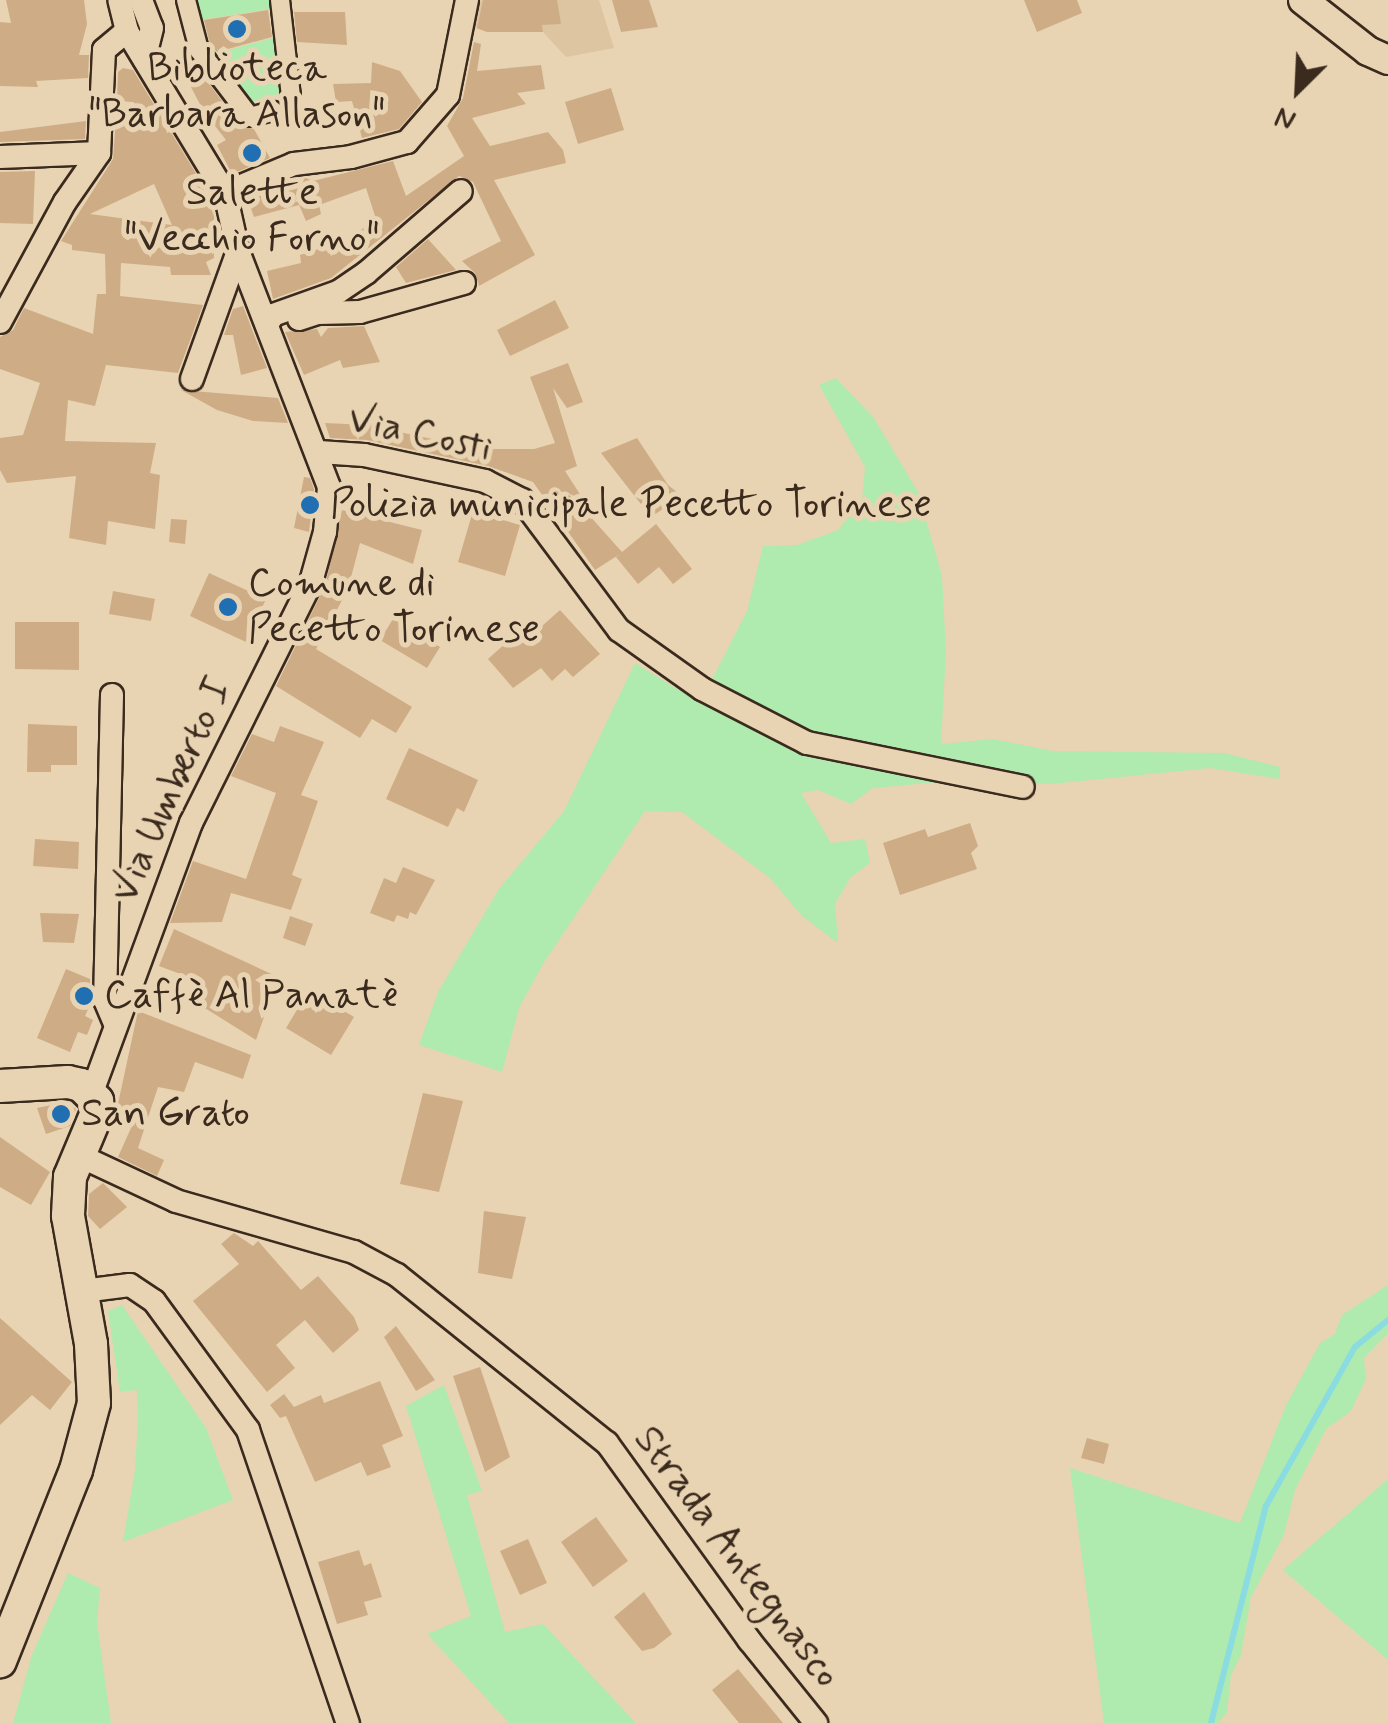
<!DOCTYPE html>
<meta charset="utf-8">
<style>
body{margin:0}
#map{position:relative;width:1388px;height:1723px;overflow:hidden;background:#e8d4b2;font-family:Mynerve,sans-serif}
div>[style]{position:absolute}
.built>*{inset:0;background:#ddc5a2}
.green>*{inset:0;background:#afeaae}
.stream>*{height:6px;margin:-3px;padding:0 3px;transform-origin:3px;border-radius:3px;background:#8bdce1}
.building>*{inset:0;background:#cead86}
.roads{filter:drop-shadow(2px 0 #3b2a1e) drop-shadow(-2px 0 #3b2a1e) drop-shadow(0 2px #3b2a1e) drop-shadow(0 -2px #3b2a1e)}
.pedestrian>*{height:18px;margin:-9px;padding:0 9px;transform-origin:9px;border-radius:9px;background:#e8d4b2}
.minor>*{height:22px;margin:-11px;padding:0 11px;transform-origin:11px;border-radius:11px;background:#e8d4b2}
.tertiary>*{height:28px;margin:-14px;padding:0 14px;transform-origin:14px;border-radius:14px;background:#e8d4b2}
.secondary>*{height:32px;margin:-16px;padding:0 16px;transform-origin:16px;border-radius:16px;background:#e8d4b2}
.dots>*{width:28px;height:28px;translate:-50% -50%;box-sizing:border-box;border:5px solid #e8d4b2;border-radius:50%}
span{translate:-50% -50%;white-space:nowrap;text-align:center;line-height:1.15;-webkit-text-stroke:10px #e8d4b2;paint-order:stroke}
.poi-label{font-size:40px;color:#3b2a1e}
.left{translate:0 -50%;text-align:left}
.street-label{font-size:40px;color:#3b2a1e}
.north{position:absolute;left:1248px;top:40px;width:100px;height:100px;-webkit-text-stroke:8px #e8d4b2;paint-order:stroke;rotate:204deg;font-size:28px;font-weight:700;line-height:40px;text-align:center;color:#3b2a1e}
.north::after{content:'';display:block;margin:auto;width:35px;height:45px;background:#3b2a1e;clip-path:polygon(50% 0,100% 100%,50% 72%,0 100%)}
</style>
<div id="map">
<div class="built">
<div style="clip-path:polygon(483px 0,599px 0,614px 48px,566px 57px,543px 32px,487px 32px,472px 27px,469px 3px)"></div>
</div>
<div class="green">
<div style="clip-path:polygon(196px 0,276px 0,277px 8px,199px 20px)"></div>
<div style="clip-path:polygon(280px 36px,284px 92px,251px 102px,200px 49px,225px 44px,228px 50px)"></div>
<div style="clip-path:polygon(836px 378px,874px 418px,918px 492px,942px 576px,946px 652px,941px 744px,993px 739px,1053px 751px,1224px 753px,1280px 767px,1280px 779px,1210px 768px,1051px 784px,940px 782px,873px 788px,851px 804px,818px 790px,801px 793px,831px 843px,865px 839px,870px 863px,850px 878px,835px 904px,838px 943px,802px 916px,770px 878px,682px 812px,645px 811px,543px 964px,519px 1008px,502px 1072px,419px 1045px,438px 992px,499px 889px,564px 811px,635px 663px,700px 703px,747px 611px,763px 546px,797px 545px,838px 530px,862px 500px,865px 467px,819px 385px)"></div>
<div style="clip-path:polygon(1388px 1285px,1388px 1333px,1364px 1358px,1366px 1379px,1351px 1411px,1326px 1429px,1295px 1490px,1284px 1535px,1251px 1597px,1241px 1655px,1231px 1675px,1227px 1713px,1218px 1723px,1104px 1723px,1070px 1468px,1240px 1523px,1286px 1405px,1320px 1343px,1335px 1334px,1342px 1315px)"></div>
<div style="clip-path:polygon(122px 1305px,206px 1428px,233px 1500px,123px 1542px,135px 1470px,138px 1419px,137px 1390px,120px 1392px,108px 1311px)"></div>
<div style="clip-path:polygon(444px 1385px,482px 1491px,467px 1495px,505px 1632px,543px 1624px,636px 1723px,509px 1723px,427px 1634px,471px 1616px,406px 1406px)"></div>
<div style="clip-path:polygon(1388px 1479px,1388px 1660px,1283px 1570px)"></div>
<div style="clip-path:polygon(68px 1573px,100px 1588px,97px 1622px,111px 1723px,13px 1723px,32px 1655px)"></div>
</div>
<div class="stream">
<div style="left:1211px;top:1723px;width:224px;rotate:-75.8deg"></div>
<div style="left:1266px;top:1506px;width:182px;rotate:-60.8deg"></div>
<div style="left:1355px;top:1347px;width:43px;rotate:-39.3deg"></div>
</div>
<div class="building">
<div style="clip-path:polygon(6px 0,84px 0,87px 24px,79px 55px,89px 55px,88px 78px,36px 81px,38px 87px,0 86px,0 22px,11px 23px)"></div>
<div style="clip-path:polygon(483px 0,557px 0,561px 24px,542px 25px,543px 32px,487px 32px,477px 28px)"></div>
<div style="clip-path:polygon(612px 0,649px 0,658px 27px,621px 32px)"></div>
<div style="clip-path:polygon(1024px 0,1077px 0,1082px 13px,1037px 32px)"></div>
<div style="clip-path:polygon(268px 10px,272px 37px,217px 52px,210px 44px,204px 20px)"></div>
<div style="clip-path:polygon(294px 12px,345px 12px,347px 45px,297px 42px)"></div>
<div style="clip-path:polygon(474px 42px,481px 44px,477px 71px,541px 65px,545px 89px,517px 93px,526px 104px,472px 118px,490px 146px,548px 132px,563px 150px,566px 163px,494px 180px,535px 255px,479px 286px,475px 273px,462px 261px,501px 241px,473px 182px,459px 176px,331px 278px,273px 299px,267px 271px,301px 263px,300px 255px,348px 239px,376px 219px,366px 188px,319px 205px,321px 214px,306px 221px,299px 205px,254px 217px,248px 200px,306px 178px,313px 181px,393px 161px,406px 196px,464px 156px,447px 126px,463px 98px)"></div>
<div style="clip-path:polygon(191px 60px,240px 125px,254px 129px,270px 158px,232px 174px,217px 145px,226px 140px,204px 112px,180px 66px)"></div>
<div style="clip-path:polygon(372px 62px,400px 71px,422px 102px,399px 129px,362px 138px,352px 101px,336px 102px,333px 84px,371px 83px)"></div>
<div style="clip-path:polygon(evenodd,123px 68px,133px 70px,200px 180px,214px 216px,214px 258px,206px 262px,211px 275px,171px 275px,170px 267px,121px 263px,120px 296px,203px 305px,178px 373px,106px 365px,95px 406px,68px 400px,65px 441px,156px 443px,150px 473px,160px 475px,155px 529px,108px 521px,106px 545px,69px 538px,76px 476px,7px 483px,0 470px,0 438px,23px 435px,40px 383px,0 369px,0 337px,13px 330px,24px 308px,93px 334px,97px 294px,106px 294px,105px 254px,72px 250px,72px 245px,61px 241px,113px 159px,116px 117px,135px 115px,134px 102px,117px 101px,118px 72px,123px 68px,154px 184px,172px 225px,90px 214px,154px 184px)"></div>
<div style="clip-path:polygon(611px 88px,624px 130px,578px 144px,565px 102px)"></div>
<div style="clip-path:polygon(86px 121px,85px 139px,0 142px,0 132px)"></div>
<div style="clip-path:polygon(35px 171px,33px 224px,0 223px,0 172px)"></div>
<div style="clip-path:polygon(428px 239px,456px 270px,406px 283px,396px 267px)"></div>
<div style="clip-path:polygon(555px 300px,569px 328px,510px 356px,497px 330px)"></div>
<div style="clip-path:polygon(243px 306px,267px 368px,241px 375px,233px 335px,224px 335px,233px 309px)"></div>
<div style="clip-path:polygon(364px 326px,380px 362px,343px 368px,340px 360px,304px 375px,285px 332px,317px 329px,321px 337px,328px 328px)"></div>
<div style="clip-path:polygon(568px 363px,583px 402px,567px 408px,553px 388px,577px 466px,565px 471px,585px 502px,580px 505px,622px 552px,656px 524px,692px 569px,673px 584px,659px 567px,638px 584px,616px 557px,620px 554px,595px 570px,533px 482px,488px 466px,367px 440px,330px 438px,325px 423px,368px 425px,370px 419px,390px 422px,390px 430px,442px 441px,491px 445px,491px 449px,534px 449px,555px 443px,530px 377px)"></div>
<div style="clip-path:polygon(181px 390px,278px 398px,288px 423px,253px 421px,217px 410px)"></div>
<div style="clip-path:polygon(637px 438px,668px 485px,682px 496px,651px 517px,601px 453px)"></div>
<div style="clip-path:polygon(304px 477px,310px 478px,314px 489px,309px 532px,294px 528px)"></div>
<div style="clip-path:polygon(342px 510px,422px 530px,413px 564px,360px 543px,348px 589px,316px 649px,412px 707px,396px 733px,372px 719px,360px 738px,276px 686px,325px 586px)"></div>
<div style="clip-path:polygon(473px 511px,520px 525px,505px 576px,458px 562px)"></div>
<div style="clip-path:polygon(171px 519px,187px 520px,185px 544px,169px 542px)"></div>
<div style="clip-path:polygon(209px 573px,266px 599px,246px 642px,190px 616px)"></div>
<div style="clip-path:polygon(113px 591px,155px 599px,151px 621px,109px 614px)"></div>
<div style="clip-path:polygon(560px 610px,600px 654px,573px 677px,565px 669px,552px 681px,541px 668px,513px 688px,488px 659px,516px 634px,524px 642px)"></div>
<div style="clip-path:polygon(393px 619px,440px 647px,427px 668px,380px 640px)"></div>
<div style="clip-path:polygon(15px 622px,79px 622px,79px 670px,15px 669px)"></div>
<div style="clip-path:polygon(28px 724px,77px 726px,77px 765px,51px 765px,51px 772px,27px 772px)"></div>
<div style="clip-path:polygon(280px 726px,324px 742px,301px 795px,318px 801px,292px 875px,302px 879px,291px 910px,231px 893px,222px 922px,170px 923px,193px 861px,246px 879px,276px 793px,231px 776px,252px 734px,274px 742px)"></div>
<div style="clip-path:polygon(409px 748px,478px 780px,464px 812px,457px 808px,448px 827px,386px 799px)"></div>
<div style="clip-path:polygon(970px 823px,978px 846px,971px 853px,977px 869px,900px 895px,883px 843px,925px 829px,928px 837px)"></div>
<div style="clip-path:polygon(35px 839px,79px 842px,78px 869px,33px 866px)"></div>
<div style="clip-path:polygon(403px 867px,435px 880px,416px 915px,410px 912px,408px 919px,397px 915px,394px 922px,370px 913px,384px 878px,396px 883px)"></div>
<div style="clip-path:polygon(40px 913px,79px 914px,74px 943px,43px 942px)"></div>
<div style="clip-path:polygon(290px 916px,313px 924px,305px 946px,283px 938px)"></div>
<div style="clip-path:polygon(174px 929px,278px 977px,256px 1040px,192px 1000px,199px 981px,159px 966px)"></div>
<div style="clip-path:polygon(66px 969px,90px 979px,91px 1003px,85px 1016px,93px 1020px,87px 1035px,78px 1032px,70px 1052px,37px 1038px)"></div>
<div style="clip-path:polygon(309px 990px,354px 1017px,331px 1055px,286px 1028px)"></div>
<div style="clip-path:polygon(138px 1011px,251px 1055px,243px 1079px,195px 1062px,184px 1092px,158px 1087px,138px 1148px,164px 1160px,157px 1176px,118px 1157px,135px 1119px,116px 1113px)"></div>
<div style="clip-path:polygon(423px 1093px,463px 1101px,439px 1192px,400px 1184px)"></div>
<div style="clip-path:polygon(66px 1102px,76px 1109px,70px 1126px,46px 1134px,37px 1108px)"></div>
<div style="clip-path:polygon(0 1137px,50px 1172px,31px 1205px,0 1187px)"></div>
<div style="clip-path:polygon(103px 1183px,127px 1207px,100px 1229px,88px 1216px,89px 1194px)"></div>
<div style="clip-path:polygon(484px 1211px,526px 1217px,512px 1279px,478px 1273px)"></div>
<div style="clip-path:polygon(234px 1233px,253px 1246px,258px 1241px,301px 1290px,318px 1276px,354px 1317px,359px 1330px,333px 1353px,305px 1320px,276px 1345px,295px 1368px,267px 1392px,193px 1301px,239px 1264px,221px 1244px)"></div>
<div style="clip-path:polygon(0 1318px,72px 1382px,50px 1410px,32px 1395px,0 1425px)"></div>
<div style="clip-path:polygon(396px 1326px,435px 1380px,416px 1391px,384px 1337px)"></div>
<div style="clip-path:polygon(480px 1367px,510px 1457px,485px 1472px,453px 1376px)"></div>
<div style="clip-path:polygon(380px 1381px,403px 1436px,382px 1445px,391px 1467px,367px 1476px,361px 1462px,315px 1482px,286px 1416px,280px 1418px,270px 1405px,284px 1394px,294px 1407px,321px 1395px,324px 1403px)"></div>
<div style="clip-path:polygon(1087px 1438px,1109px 1444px,1104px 1464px,1081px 1458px)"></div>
<div style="clip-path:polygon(596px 1517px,628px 1561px,593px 1587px,561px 1542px)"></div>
<div style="clip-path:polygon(528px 1539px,547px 1583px,520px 1595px,500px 1551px)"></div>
<div style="clip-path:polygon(359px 1550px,364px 1566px,371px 1563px,382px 1597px,364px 1602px,368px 1615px,337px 1624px,318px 1562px)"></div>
<div style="clip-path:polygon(644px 1592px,672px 1634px,654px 1648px,642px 1651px,614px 1617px)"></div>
<div style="clip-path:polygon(738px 1669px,783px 1723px,739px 1723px,712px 1690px)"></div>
</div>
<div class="roads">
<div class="pedestrian">
<div style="left:186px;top:0;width:52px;rotate:75.4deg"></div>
<div style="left:199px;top:50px;width:84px;rotate:52.7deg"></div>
<div style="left:250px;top:117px;width:24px;rotate:-15deg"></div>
<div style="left:280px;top:0;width:98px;rotate:83.5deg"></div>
</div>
<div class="minor">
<div style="left:141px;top:0;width:30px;rotate:69deg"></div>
<div style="left:152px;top:28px;width:32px;rotate:104deg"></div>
<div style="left:0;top:157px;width:99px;rotate:-2.3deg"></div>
<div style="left:225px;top:193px;width:75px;rotate:-22.8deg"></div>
<div style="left:294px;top:164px;width:57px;rotate:-7deg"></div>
<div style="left:351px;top:157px;width:58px;rotate:-15deg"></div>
<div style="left:407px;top:142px;width:62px;rotate:-48.9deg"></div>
<div style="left:448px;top:95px;width:97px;rotate:-78.7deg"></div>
<div style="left:299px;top:319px;width:20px;rotate:-18deg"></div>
<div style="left:318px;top:313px;width:42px;rotate:-1.4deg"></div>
<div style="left:360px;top:312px;width:108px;rotate:-15.6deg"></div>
<div style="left:0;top:322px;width:136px;rotate:-61.6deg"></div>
<div style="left:65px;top:202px;width:60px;rotate:-55.2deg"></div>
<div style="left:99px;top:153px;width:103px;rotate:-87.2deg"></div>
<div style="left:104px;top:50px;width:30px;rotate:-40deg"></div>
<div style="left:268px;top:323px;width:9px;rotate:-58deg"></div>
<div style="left:273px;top:315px;width:69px;rotate:-19.5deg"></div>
<div style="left:338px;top:292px;width:34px;rotate:-34deg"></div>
<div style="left:366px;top:273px;width:125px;rotate:-40.8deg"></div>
<div style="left:192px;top:379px;width:136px;rotate:-70.2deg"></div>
<div style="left:319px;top:452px;width:45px;rotate:3.8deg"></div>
<div style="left:364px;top:455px;width:124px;rotate:12.1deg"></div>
<div style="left:485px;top:481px;width:42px;rotate:27.2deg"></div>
<div style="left:522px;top:500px;width:162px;rotate:53.3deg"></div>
<div style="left:619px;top:630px;width:102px;rotate:35.4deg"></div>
<div style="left:702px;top:689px;width:118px;rotate:27.2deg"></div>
<div style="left:807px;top:743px;width:220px;rotate:11.5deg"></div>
<div style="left:112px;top:695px;width:305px;rotate:91.3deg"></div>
<div style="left:105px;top:1000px;width:26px;rotate:67deg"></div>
<div style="left:92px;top:1092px;width:287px;rotate:-69.8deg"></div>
<div style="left:191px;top:823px;width:269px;rotate:-63.5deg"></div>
<div style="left:311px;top:582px;width:52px;rotate:-74.4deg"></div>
<div style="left:325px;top:532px;width:45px;rotate:-84.9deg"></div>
<div style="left:329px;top:487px;width:253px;rotate:-111.1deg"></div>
<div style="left:238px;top:251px;width:59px;rotate:-102.6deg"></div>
<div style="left:225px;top:193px;width:189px;rotate:-121.2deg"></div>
<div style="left:127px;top:31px;width:32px;rotate:-104deg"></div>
<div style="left:78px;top:1155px;width:108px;rotate:25.1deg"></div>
<div style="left:176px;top:1201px;width:185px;rotate:16deg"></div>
<div style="left:354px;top:1252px;width:49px;rotate:28.1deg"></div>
<div style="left:397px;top:1275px;width:269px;rotate:38.7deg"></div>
<div style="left:607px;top:1443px;width:243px;rotate:54.2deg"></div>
<div style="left:749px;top:1640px;width:107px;rotate:51.1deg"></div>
<div style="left:83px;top:1291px;width:47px;rotate:-7.3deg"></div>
<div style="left:130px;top:1285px;width:29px;rotate:34deg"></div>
<div style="left:154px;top:1301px;width:160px;rotate:53.9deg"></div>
<div style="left:248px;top:1430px;width:310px;rotate:71.2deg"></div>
</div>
<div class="tertiary">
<div style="left:1303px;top:0;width:83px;rotate:38.1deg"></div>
<div style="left:1368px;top:51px;width:22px;rotate:24deg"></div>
</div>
<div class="secondary">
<div style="left:0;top:1086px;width:68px;rotate:-3.4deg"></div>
<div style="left:68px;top:1082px;width:13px;rotate:13deg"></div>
<div style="left:81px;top:1085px;width:23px;rotate:45deg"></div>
<div style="left:97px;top:1101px;width:14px;rotate:94deg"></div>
<div style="left:96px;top:1115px;width:67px;rotate:112.8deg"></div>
<div style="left:70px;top:1177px;width:39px;rotate:93deg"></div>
<div style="left:68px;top:1216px;width:130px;rotate:79.8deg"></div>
<div style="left:91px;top:1344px;width:59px;rotate:87.1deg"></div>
<div style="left:94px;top:1403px;width:69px;rotate:105deg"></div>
<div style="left:76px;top:1470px;width:206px;rotate:111.7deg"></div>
</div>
</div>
<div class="dots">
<div style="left:237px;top:29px;background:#1f6fb2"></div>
<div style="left:252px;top:153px;background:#1f6fb2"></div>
<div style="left:310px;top:505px;background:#1f6fb2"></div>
<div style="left:228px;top:607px;background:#1f6fb2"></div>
<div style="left:84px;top:996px;background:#1f6fb2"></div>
<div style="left:61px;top:1114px;background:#1f6fb2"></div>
</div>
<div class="poi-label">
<span style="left:237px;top:92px">Biblioteca<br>"Barbara Allason"</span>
<span style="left:252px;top:216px">Salette<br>"Vecchio Forno"</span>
<span class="left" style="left:330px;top:505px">Polizia municipale Pecetto Torinese</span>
<span class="left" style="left:248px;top:607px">Comune di<br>Pecetto Torinese</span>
<span class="left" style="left:104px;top:996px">Caffè Al Panatè</span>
<span class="left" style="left:81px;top:1114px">San Grato</span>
</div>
<div class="street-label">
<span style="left:420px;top:434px;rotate:12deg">Via Costi</span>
<span style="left:172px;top:790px;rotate:-66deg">Via Umberto I</span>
<span style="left:737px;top:1557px;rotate:53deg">Strada Antegnasco</span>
</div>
<div class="north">N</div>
</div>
